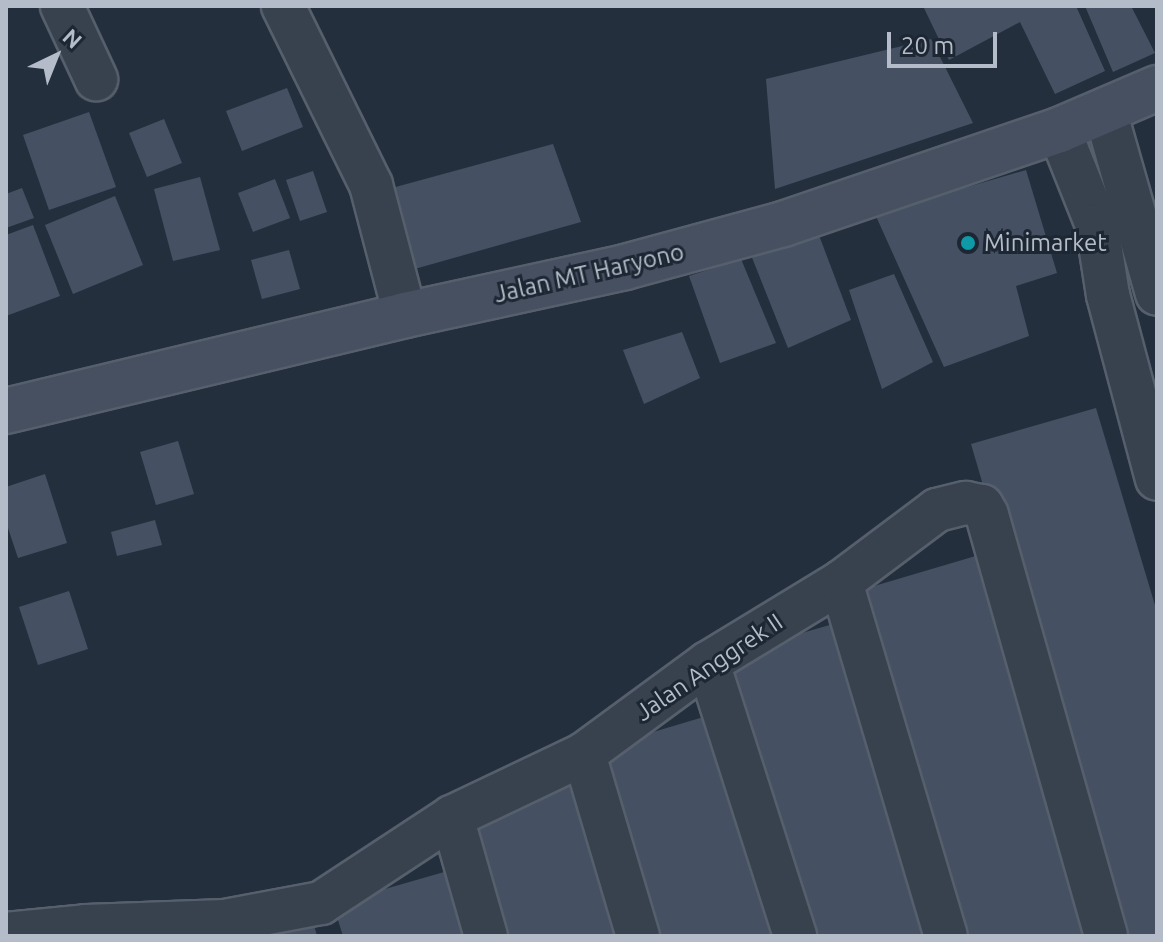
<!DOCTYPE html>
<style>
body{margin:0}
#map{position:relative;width:1163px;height:942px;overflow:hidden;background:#242f3e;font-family:Ubuntu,sans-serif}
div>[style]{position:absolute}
.building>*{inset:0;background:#455162}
.roads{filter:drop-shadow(2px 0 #565f6c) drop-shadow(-2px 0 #565f6c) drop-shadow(0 2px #565f6c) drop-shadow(0 -2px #565f6c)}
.minor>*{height:42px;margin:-21px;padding:0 21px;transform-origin:21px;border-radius:21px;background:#38414e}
.secondary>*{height:44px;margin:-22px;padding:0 22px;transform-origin:22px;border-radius:22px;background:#465061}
.dots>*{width:22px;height:22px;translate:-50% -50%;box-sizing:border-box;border:4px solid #1d2633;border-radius:50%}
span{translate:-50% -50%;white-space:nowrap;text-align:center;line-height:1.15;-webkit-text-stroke:6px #1d2633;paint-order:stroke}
.poi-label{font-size:24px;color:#b4bcc9}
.left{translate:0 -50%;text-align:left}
.street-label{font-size:24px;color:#b4bcc9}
.frame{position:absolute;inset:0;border:8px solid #b4bcc9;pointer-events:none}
.north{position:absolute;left:16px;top:16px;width:80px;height:80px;-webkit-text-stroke:6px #1d2633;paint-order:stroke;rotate:43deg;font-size:22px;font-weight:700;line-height:32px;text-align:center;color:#b4bcc9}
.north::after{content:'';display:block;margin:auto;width:28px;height:36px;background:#b4bcc9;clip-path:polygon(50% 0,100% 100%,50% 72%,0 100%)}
.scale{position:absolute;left:887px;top:32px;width:110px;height:36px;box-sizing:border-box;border:4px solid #b4bcc9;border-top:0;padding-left:10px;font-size:24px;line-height:28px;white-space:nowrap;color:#b4bcc9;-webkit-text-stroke:6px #1d2633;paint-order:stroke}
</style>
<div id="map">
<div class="building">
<div style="clip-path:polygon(923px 6px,1076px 6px,1105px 71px,1055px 94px,1020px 22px,949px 60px)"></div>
<div style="clip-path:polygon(1085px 6px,1131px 6px,1155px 53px,1113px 72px)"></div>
<div style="clip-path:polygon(931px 39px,973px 123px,775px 189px,766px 79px)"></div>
<div style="clip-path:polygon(287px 88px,303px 127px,242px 151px,226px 111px)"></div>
<div style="clip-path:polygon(89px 112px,116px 187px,49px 210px,23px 135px)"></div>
<div style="clip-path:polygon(164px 119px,182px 163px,147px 177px,129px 133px)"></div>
<div style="clip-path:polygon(553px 144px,581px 222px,404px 272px,381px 191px)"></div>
<div style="clip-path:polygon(1026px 170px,1057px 273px,1016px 286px,1029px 336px,944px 367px,875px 214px)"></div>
<div style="clip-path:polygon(313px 171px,327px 212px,300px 221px,286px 180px)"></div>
<div style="clip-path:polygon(200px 177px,220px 250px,173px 261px,154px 189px)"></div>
<div style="clip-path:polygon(275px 179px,290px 218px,253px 232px,238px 193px)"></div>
<div style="clip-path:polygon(22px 188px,34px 218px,6px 228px,6px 194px)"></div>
<div style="clip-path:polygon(115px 196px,143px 265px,73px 294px,45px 225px)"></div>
<div style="clip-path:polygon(33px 225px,60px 296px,6px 316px,6px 235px)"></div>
<div style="clip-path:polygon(817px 230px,851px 320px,788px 348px,751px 255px)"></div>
<div style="clip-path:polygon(289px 250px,300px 289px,262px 299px,251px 260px)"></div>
<div style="clip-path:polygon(741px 259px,776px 343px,720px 363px,689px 276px)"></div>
<div style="clip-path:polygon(894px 274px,933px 362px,882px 389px,849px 290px)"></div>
<div style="clip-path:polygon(682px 332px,700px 378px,644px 404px,623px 350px)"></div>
<div style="clip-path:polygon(1096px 408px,1157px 612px,1157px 936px,1115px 936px,971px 444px)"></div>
<div style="clip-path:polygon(178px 441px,194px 494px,156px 505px,140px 452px)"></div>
<div style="clip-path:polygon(45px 474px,67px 543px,18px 558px,6px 522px,6px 487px)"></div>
<div style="clip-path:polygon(155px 520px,162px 545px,117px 556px,111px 532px)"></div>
<div style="clip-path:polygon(979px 555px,1093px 936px,958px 936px,854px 592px)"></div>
<div style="clip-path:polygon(69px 591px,88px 649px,38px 665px,19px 607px)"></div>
<div style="clip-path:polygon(847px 620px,942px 936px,806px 936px,722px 656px)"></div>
<div style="clip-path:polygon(717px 713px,784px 936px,649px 936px,593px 750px)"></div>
<div style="clip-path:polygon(581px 777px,629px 936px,493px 936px,459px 817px)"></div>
<div style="clip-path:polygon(458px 868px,479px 936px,343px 936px,333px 904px)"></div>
<div style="clip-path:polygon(311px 914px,317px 936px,235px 936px)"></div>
</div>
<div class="roads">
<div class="minor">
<div style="left:62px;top:6px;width:81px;rotate:65deg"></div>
<div style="left:283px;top:6px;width:199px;rotate:63.8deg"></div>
<div style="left:371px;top:185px;width:134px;rotate:75.3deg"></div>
<div style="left:1105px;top:111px;width:190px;rotate:74.1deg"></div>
<div style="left:1059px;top:130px;width:102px;rotate:68.2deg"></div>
<div style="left:1097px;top:225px;width:71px;rotate:81.1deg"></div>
<div style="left:1108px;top:295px;width:190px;rotate:75.1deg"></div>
<div style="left:841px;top:582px;width:369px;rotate:73.5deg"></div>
<div style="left:708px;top:663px;width:287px;rotate:72.3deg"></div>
<div style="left:584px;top:754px;width:190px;rotate:73.5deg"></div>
<div style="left:452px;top:817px;width:124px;rotate:74.1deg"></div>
<div style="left:6px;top:934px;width:80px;rotate:-5.7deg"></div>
<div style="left:86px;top:926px;width:139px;rotate:-2.1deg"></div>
<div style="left:225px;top:921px;width:98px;rotate:-10.6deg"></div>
<div style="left:321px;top:903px;width:157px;rotate:-33.3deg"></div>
<div style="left:452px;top:817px;width:146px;rotate:-25.5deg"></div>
<div style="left:584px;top:754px;width:154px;rotate:-36.3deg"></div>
<div style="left:708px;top:663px;width:156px;rotate:-31.3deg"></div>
<div style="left:841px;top:582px;width:120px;rotate:-36.9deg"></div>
<div style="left:937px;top:510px;width:30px;rotate:-14deg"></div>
<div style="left:966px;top:503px;width:16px;rotate:11deg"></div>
<div style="left:982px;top:506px;width:10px;rotate:61deg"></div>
<div style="left:987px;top:515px;width:437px;rotate:74.2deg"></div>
</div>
<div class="secondary">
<div style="left:6px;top:411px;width:410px;rotate:-13.5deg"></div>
<div style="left:405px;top:315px;width:225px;rotate:-12.3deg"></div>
<div style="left:625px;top:267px;width:164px;rotate:-15.2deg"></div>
<div style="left:783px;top:224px;width:292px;rotate:-18.8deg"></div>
<div style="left:1059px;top:130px;width:107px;rotate:-23.2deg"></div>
</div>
</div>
<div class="dots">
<div style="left:968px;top:243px;background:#0f9aa8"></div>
</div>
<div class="poi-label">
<span class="left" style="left:984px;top:243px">Minimarket</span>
</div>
<div class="street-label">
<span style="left:589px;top:273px;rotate:-13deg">Jalan MT Haryono</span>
<span style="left:709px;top:667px;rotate:-34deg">Jalan Anggrek II</span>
</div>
<div class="frame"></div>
<div class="north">N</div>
<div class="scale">20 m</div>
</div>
